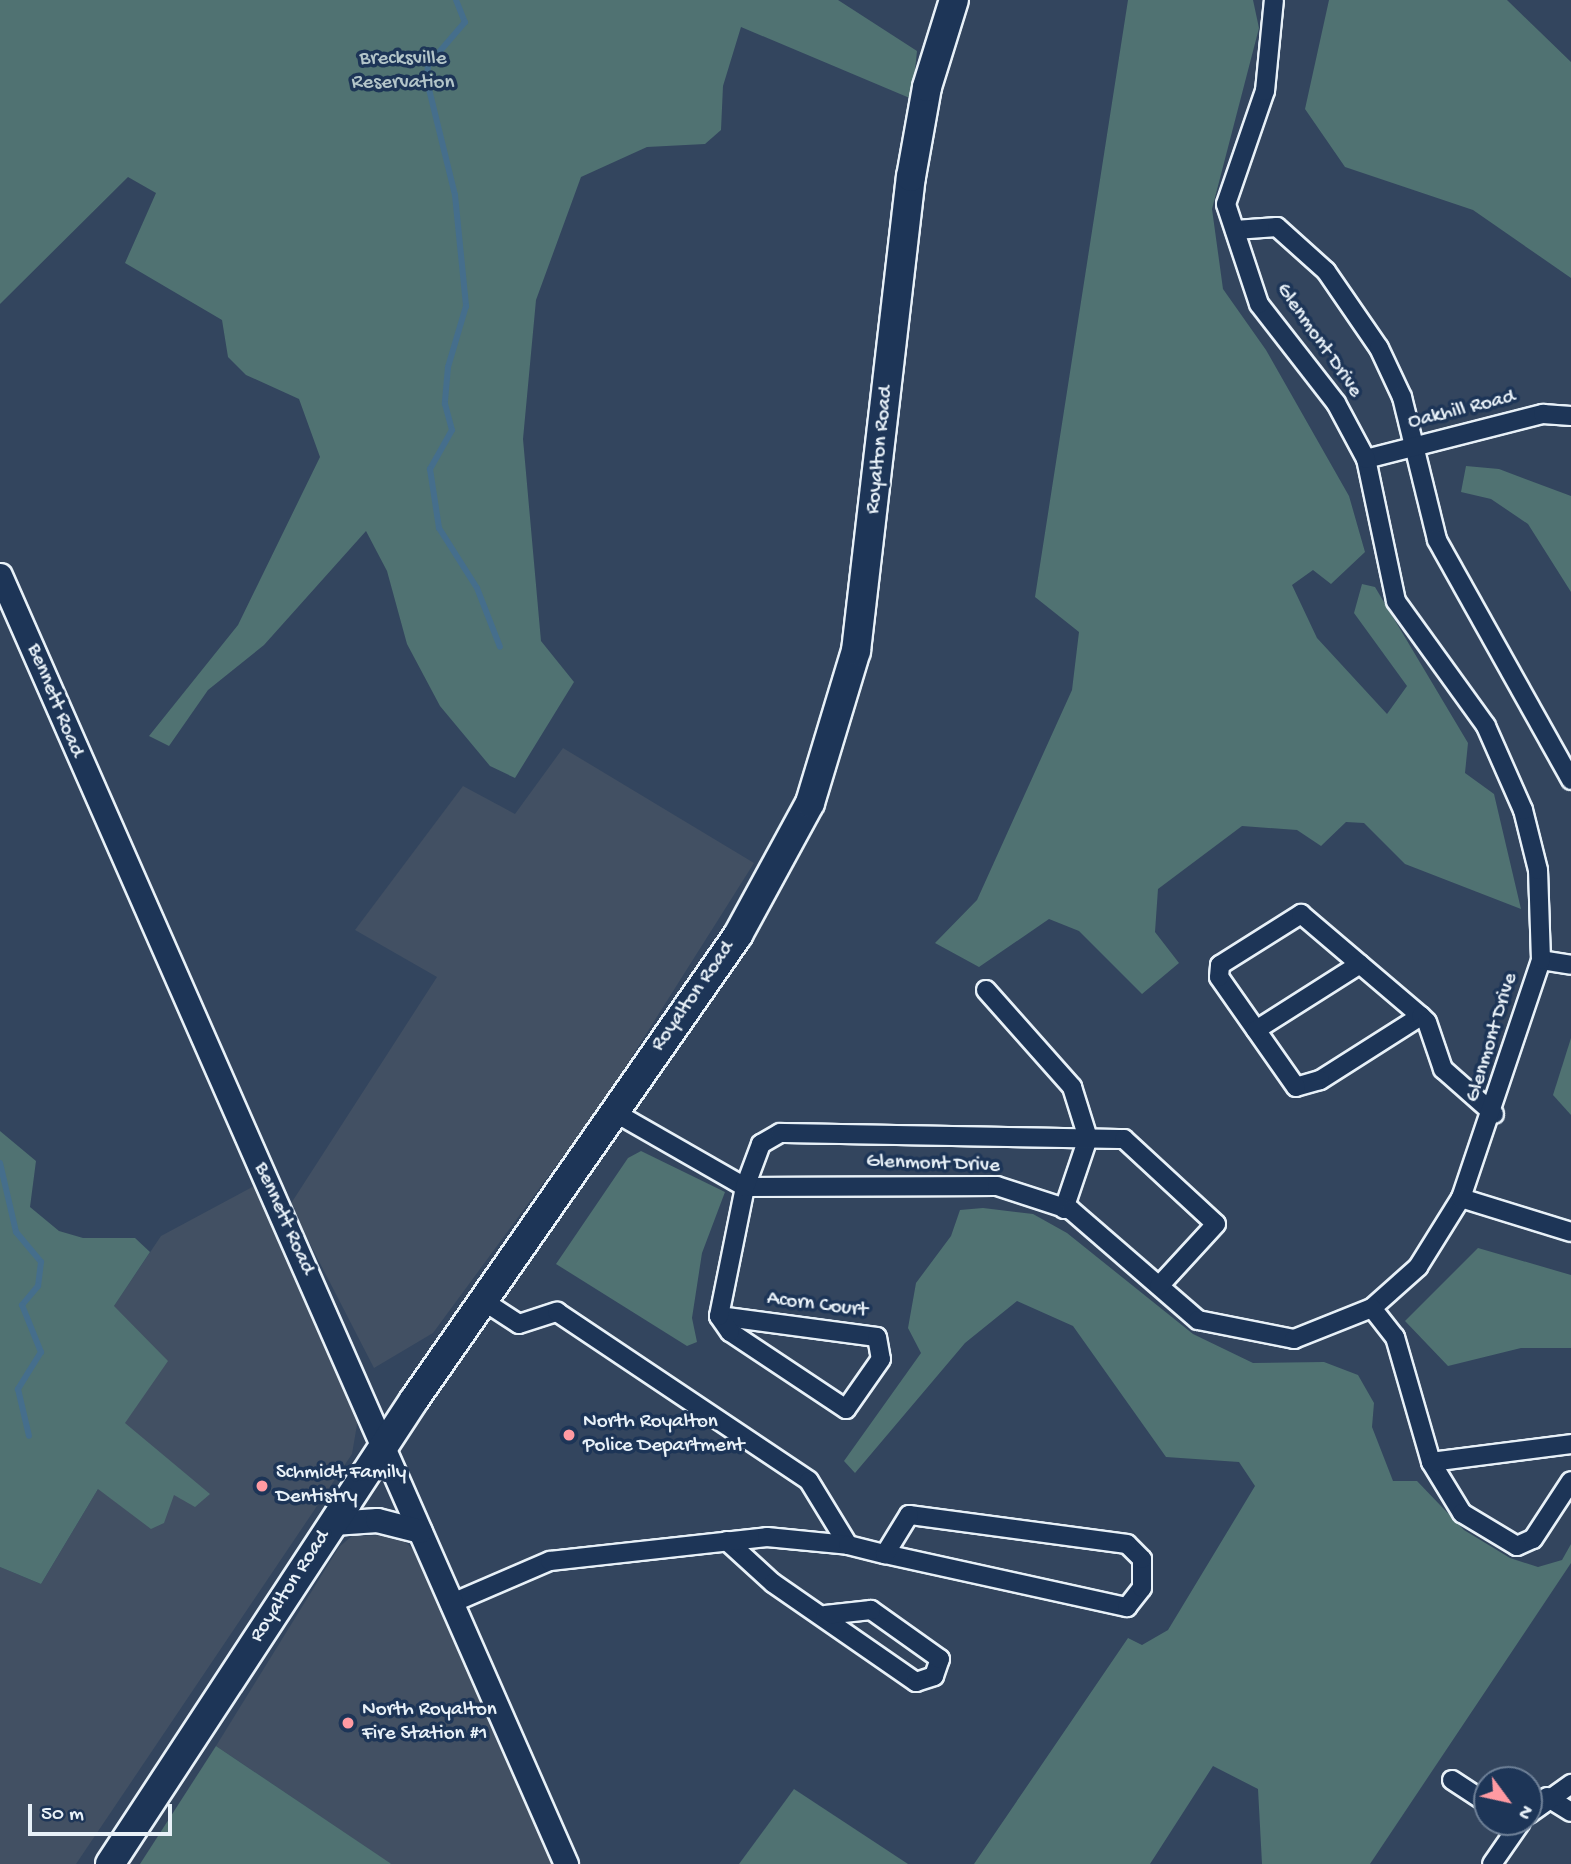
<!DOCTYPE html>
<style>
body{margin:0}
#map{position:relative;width:1571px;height:1864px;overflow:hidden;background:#33455e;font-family:"Gochi Hand",sans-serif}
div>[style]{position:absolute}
.built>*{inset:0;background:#425063}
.green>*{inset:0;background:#507272}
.stream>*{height:6px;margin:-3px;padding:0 3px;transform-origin:3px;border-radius:3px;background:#456e8c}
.roads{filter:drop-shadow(2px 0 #e8f1f8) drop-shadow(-2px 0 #e8f1f8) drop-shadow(0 2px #e8f1f8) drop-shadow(0 -2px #e8f1f8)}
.minor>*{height:18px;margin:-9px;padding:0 9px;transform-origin:9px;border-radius:9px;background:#1d3557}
.tertiary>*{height:23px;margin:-11.5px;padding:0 11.5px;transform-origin:11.5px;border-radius:11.5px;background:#1d3557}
.primary>*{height:28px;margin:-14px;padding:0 14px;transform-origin:14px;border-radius:14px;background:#1d3557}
.dots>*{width:19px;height:19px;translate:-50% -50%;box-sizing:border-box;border:4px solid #1d3557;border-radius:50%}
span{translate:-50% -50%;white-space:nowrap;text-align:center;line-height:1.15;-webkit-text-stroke:7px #1d3557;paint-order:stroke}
.park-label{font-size:21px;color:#b3c5c9}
.street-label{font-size:21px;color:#e8f1f8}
.poi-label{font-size:21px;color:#e8f1f8}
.left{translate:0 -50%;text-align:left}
.north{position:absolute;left:1473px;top:1766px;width:70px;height:70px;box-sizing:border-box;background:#1d3557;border:2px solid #6e8097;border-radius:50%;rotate:123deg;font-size:19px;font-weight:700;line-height:28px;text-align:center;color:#e8f1f8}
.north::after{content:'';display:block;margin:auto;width:24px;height:32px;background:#ff9aa2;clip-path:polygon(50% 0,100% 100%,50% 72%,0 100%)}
.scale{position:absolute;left:28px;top:1804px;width:144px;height:32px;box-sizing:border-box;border:4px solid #e8f1f8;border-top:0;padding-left:9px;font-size:21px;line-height:24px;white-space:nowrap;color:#e8f1f8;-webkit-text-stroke:5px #1d3557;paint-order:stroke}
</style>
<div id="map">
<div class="built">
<div style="clip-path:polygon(563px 748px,754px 863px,605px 1099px,433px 1333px,374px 1368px,290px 1205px,437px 977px,355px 930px,463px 786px,515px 814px)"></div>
<div style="clip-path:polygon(258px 1184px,360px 1407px,352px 1454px,76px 1864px,0 1864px,0 1567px,41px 1584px,98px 1489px,58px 1389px,161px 1236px)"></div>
<div style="clip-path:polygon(397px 1535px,423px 1558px,557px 1864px,391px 1864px,216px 1746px,339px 1547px,352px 1536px)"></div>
</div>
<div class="green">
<div style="clip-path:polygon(0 0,838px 0,917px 51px,912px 99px,741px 27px,723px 86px,721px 130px,705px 144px,647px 147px,581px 177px,536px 300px,523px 439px,541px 641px,574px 682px,515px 778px,490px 766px,440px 706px,407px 644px,387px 571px,366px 531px,264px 645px,208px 690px,169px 746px,149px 736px,238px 625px,320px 457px,299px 399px,246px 375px,228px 357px,222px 320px,125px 263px,156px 193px,128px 177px,0 304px)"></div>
<div style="clip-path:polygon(1128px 0,1253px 0,1259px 28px,1212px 209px,1223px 289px,1266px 350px,1349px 496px,1365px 552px,1331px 584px,1313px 570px,1292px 585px,1317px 638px,1387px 714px,1407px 686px,1354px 613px,1362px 584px,1375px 587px,1468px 743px,1465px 773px,1494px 794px,1521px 909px,1405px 864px,1364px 823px,1346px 822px,1321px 846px,1297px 830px,1242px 826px,1158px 889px,1155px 932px,1179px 963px,1142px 994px,1079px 931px,1049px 919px,979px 967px,935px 943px,977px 900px,1072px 690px,1079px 632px,1035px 597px)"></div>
<div style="clip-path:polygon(1329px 0,1507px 0,1571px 62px,1571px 278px,1473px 210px,1345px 167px,1305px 109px)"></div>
<div style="clip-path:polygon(1466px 466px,1499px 469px,1571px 496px,1571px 592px,1528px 524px,1491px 499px,1461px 492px)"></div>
<div style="clip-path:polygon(1571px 1038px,1571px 1115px,1553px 1095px)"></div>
<div style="clip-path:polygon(0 1131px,36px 1161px,30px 1207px,59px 1231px,83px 1238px,135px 1238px,150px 1252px,114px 1306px,168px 1361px,125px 1423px,210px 1494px,195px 1507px,174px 1495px,164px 1523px,151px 1529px,98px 1489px,41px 1584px,0 1567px)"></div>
<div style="clip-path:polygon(641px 1151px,725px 1192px,702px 1253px,692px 1318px,697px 1342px,687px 1346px,556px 1264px,628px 1158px)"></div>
<div style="clip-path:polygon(983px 1208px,1033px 1214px,1067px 1233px,1193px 1334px,1253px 1363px,1324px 1362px,1358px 1375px,1374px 1403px,1372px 1427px,1393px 1481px,1417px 1481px,1464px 1530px,1510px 1558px,1538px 1567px,1562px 1560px,1571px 1544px,1571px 1563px,1370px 1864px,1262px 1864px,1258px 1789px,1213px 1766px,1150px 1864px,974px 1864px,1128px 1638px,1142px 1645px,1168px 1630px,1255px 1486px,1239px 1462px,1166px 1457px,1073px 1326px,1017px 1301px,965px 1343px,855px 1473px,844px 1461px,921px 1353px,908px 1328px,916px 1283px,951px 1236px,960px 1210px)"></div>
<div style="clip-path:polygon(1478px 1248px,1571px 1275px,1571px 1348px,1521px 1348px,1448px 1366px,1405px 1321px)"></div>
<div style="clip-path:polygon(216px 1746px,390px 1863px,391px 1864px,140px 1864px)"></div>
<div style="clip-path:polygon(794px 1789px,908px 1864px,739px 1864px)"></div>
</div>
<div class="stream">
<div style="left:456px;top:0;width:24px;rotate:68deg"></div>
<div style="left:465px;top:22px;width:57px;rotate:130.7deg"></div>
<div style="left:428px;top:65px;width:16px;rotate:94deg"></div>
<div style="left:427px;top:81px;width:117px;rotate:76.2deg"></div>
<div style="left:455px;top:195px;width:112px;rotate:84.3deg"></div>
<div style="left:466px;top:306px;width:64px;rotate:106.4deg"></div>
<div style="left:448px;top:367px;width:37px;rotate:95deg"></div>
<div style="left:445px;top:404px;width:27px;rotate:75deg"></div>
<div style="left:452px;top:430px;width:45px;rotate:119.4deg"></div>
<div style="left:430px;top:469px;width:60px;rotate:81.3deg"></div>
<div style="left:439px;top:528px;width:71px;rotate:57.7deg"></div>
<div style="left:477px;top:588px;width:63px;rotate:68.7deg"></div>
<div style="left:0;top:1163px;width:71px;rotate:76.9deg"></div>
<div style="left:16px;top:1232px;width:39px;rotate:50deg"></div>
<div style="left:41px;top:1262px;width:24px;rotate:97deg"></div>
<div style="left:38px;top:1286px;width:25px;rotate:130deg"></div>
<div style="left:22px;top:1305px;width:51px;rotate:68deg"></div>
<div style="left:41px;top:1352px;width:44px;rotate:121.9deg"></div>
<div style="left:18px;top:1389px;width:48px;rotate:76.8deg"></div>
</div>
<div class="roads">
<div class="minor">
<div style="left:1235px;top:230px;width:42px;rotate:-4.1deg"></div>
<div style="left:1277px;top:227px;width:66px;rotate:41.9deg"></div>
<div style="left:1326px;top:271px;width:93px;rotate:55.5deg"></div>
<div style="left:1379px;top:348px;width:54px;rotate:64.9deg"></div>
<div style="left:1402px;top:397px;width:147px;rotate:76.2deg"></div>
<div style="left:1437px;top:540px;width:275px;rotate:60.8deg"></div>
<div style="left:1366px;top:459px;width:183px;rotate:-14.3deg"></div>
<div style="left:1543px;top:414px;width:28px;rotate:4deg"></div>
<div style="left:1541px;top:960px;width:30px;rotate:9deg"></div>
<div style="left:986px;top:990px;width:130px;rotate:48.4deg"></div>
<div style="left:1072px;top:1087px;width:53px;rotate:72.6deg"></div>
<div style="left:1088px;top:1138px;width:75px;rotate:108.7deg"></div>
<div style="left:1421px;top:1016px;width:120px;rotate:147.6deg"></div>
<div style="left:1320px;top:1080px;width:25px;rotate:164deg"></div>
<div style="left:1296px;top:1087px;width:134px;rotate:-125deg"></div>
<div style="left:1219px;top:977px;width:12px;rotate:-85deg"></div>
<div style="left:1220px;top:965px;width:96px;rotate:-32.2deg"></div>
<div style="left:1301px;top:914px;width:157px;rotate:40.4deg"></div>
<div style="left:1421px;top:1016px;width:8px;rotate:45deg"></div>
<div style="left:1427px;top:1022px;width:50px;rotate:71.2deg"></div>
<div style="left:1443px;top:1069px;width:68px;rotate:41.4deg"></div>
<div style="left:1256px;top:1030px;width:123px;rotate:-32.4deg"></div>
<div style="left:614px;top:1112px;width:151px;rotate:29.8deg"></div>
<div style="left:745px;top:1187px;width:252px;rotate:-0.2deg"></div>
<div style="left:997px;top:1186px;width:78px;rotate:18deg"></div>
<div style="left:1071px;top:1210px;width:168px;rotate:40.9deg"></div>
<div style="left:1198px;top:1320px;width:98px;rotate:11.2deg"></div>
<div style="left:1294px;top:1339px;width:84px;rotate:-21.7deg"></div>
<div style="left:1372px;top:1308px;width:62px;rotate:-41.7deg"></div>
<div style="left:1418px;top:1267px;width:81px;rotate:-58.1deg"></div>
<div style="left:1461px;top:1198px;width:251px;rotate:-71.4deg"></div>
<div style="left:1541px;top:960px;width:90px;rotate:-91.9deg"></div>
<div style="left:1538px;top:870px;width:62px;rotate:-104deg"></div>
<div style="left:1523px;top:810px;width:92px;rotate:-113.8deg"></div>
<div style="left:1486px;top:726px;width:154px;rotate:-125.8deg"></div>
<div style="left:1396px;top:601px;width:145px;rotate:-101.9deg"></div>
<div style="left:1366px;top:459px;width:64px;rotate:-118.2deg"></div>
<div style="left:1336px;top:403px;width:125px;rotate:-127.9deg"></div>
<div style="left:1259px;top:304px;width:105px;rotate:-108.3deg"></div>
<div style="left:1226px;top:204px;width:120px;rotate:-71deg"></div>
<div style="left:1265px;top:91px;width:91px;rotate:-84.4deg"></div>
<div style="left:1461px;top:1198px;width:115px;rotate:17.2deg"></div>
<div style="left:482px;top:1300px;width:44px;rotate:33deg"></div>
<div style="left:519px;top:1324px;width:40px;rotate:-18deg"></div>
<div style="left:557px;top:1312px;width:303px;rotate:33.8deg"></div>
<div style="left:809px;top:1481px;width:75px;rotate:58.6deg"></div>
<div style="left:1372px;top:1308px;width:37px;rotate:52deg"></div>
<div style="left:1395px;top:1337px;width:130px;rotate:73.9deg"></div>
<div style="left:1431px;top:1462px;width:60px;rotate:58.7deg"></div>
<div style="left:1462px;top:1513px;width:64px;rotate:31deg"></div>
<div style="left:1517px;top:1546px;width:17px;rotate:-24deg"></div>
<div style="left:1533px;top:1539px;width:69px;rotate:-56.8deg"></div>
<div style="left:719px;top:1316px;width:159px;rotate:7.6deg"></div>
<div style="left:877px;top:1337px;width:22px;rotate:80deg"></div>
<div style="left:881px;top:1359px;width:61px;rotate:125deg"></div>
<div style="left:846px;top:1409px;width:139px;rotate:-146.4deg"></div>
<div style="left:730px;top:1332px;width:19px;rotate:-125deg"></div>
<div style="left:719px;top:1316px;width:132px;rotate:-78.6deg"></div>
<div style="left:745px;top:1187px;width:46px;rotate:-69.6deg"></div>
<div style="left:761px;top:1144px;width:22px;rotate:-30deg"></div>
<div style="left:780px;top:1133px;width:344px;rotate:1deg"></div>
<div style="left:1124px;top:1139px;width:125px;rotate:42.7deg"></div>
<div style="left:1216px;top:1224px;width:84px;rotate:132.6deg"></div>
<div style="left:1431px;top:1462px;width:141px;rotate:-7.3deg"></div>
<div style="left:727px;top:1541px;width:62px;rotate:42.4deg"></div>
<div style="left:773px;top:1583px;width:174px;rotate:34.7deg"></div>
<div style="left:916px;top:1682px;width:19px;rotate:-18deg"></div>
<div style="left:934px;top:1676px;width:18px;rotate:-71deg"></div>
<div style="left:940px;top:1659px;width:85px;rotate:-144.6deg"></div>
<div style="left:871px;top:1610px;width:46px;rotate:173.8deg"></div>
<div style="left:450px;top:1604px;width:109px;rotate:-23.3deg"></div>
<div style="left:550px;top:1561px;width:218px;rotate:-6.3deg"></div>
<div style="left:767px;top:1537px;width:81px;rotate:5.6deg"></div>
<div style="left:848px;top:1545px;width:38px;rotate:14deg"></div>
<div style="left:885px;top:1554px;width:248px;rotate:12.4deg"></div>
<div style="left:1127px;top:1607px;width:24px;rotate:-52deg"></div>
<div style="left:1142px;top:1588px;width:29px;rotate:-90deg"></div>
<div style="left:1142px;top:1559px;width:21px;rotate:-135deg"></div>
<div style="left:1127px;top:1544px;width:220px;rotate:-172.4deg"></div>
<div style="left:909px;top:1515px;width:46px;rotate:121.6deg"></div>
<div style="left:1452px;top:1780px;width:42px;rotate:33.3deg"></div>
<div style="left:1547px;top:1797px;width:28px;rotate:32deg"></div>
<div style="left:1529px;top:1814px;width:52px;rotate:-35.5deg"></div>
<div style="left:1492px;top:1864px;width:51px;rotate:-55.4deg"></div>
</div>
<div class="tertiary">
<div style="left:0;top:575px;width:1408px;rotate:66.29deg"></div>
<div style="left:333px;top:1523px;width:44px;rotate:-3.9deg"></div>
<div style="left:377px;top:1520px;width:44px;rotate:14.3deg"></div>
</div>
<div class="primary">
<div style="left:110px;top:1864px;width:555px;rotate:-56.77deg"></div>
<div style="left:414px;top:1400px;width:567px;rotate:-55.13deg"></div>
<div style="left:738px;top:935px;width:150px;rotate:-61.4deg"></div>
<div style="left:810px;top:803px;width:159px;rotate:-73.2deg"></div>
<div style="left:856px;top:651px;width:477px;rotate:-83.4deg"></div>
<div style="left:911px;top:177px;width:91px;rotate:-79.9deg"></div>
<div style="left:927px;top:87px;width:91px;rotate:-72.8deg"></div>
</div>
</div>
<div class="dots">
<div style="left:569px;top:1435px;background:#ff9aa2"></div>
<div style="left:262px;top:1486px;background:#ff9aa2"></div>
<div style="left:348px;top:1723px;background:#ff9aa2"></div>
</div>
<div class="park-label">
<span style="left:403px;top:72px">Brecksville<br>Reservation</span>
</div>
<div class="street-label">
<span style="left:1318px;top:341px;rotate:55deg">Glenmont Drive</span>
<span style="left:1462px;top:411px;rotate:-14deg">Oakhill Road</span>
<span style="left:881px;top:450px;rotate:-84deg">Royalton Road</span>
<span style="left:54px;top:701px;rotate:68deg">Bennett Road</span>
<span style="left:694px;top:997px;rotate:-55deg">Royalton Road</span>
<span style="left:1493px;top:1038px;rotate:-73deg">Glenmont Drive</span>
<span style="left:933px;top:1165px;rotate:2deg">Glenmont Drive</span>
<span style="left:283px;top:1219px;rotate:66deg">Bennett Road</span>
<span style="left:817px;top:1306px;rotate:7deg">Acorn Court</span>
<span style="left:291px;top:1587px;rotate:-57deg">Royalton Road</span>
</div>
<div class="poi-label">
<span class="left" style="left:583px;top:1435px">North Royalton<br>Police Department</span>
<span class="left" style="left:276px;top:1486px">Schmidt Family<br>Dentistry</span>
<span class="left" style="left:362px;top:1723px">North Royalton<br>Fire Station #1</span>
</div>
<div class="north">N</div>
<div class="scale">50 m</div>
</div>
